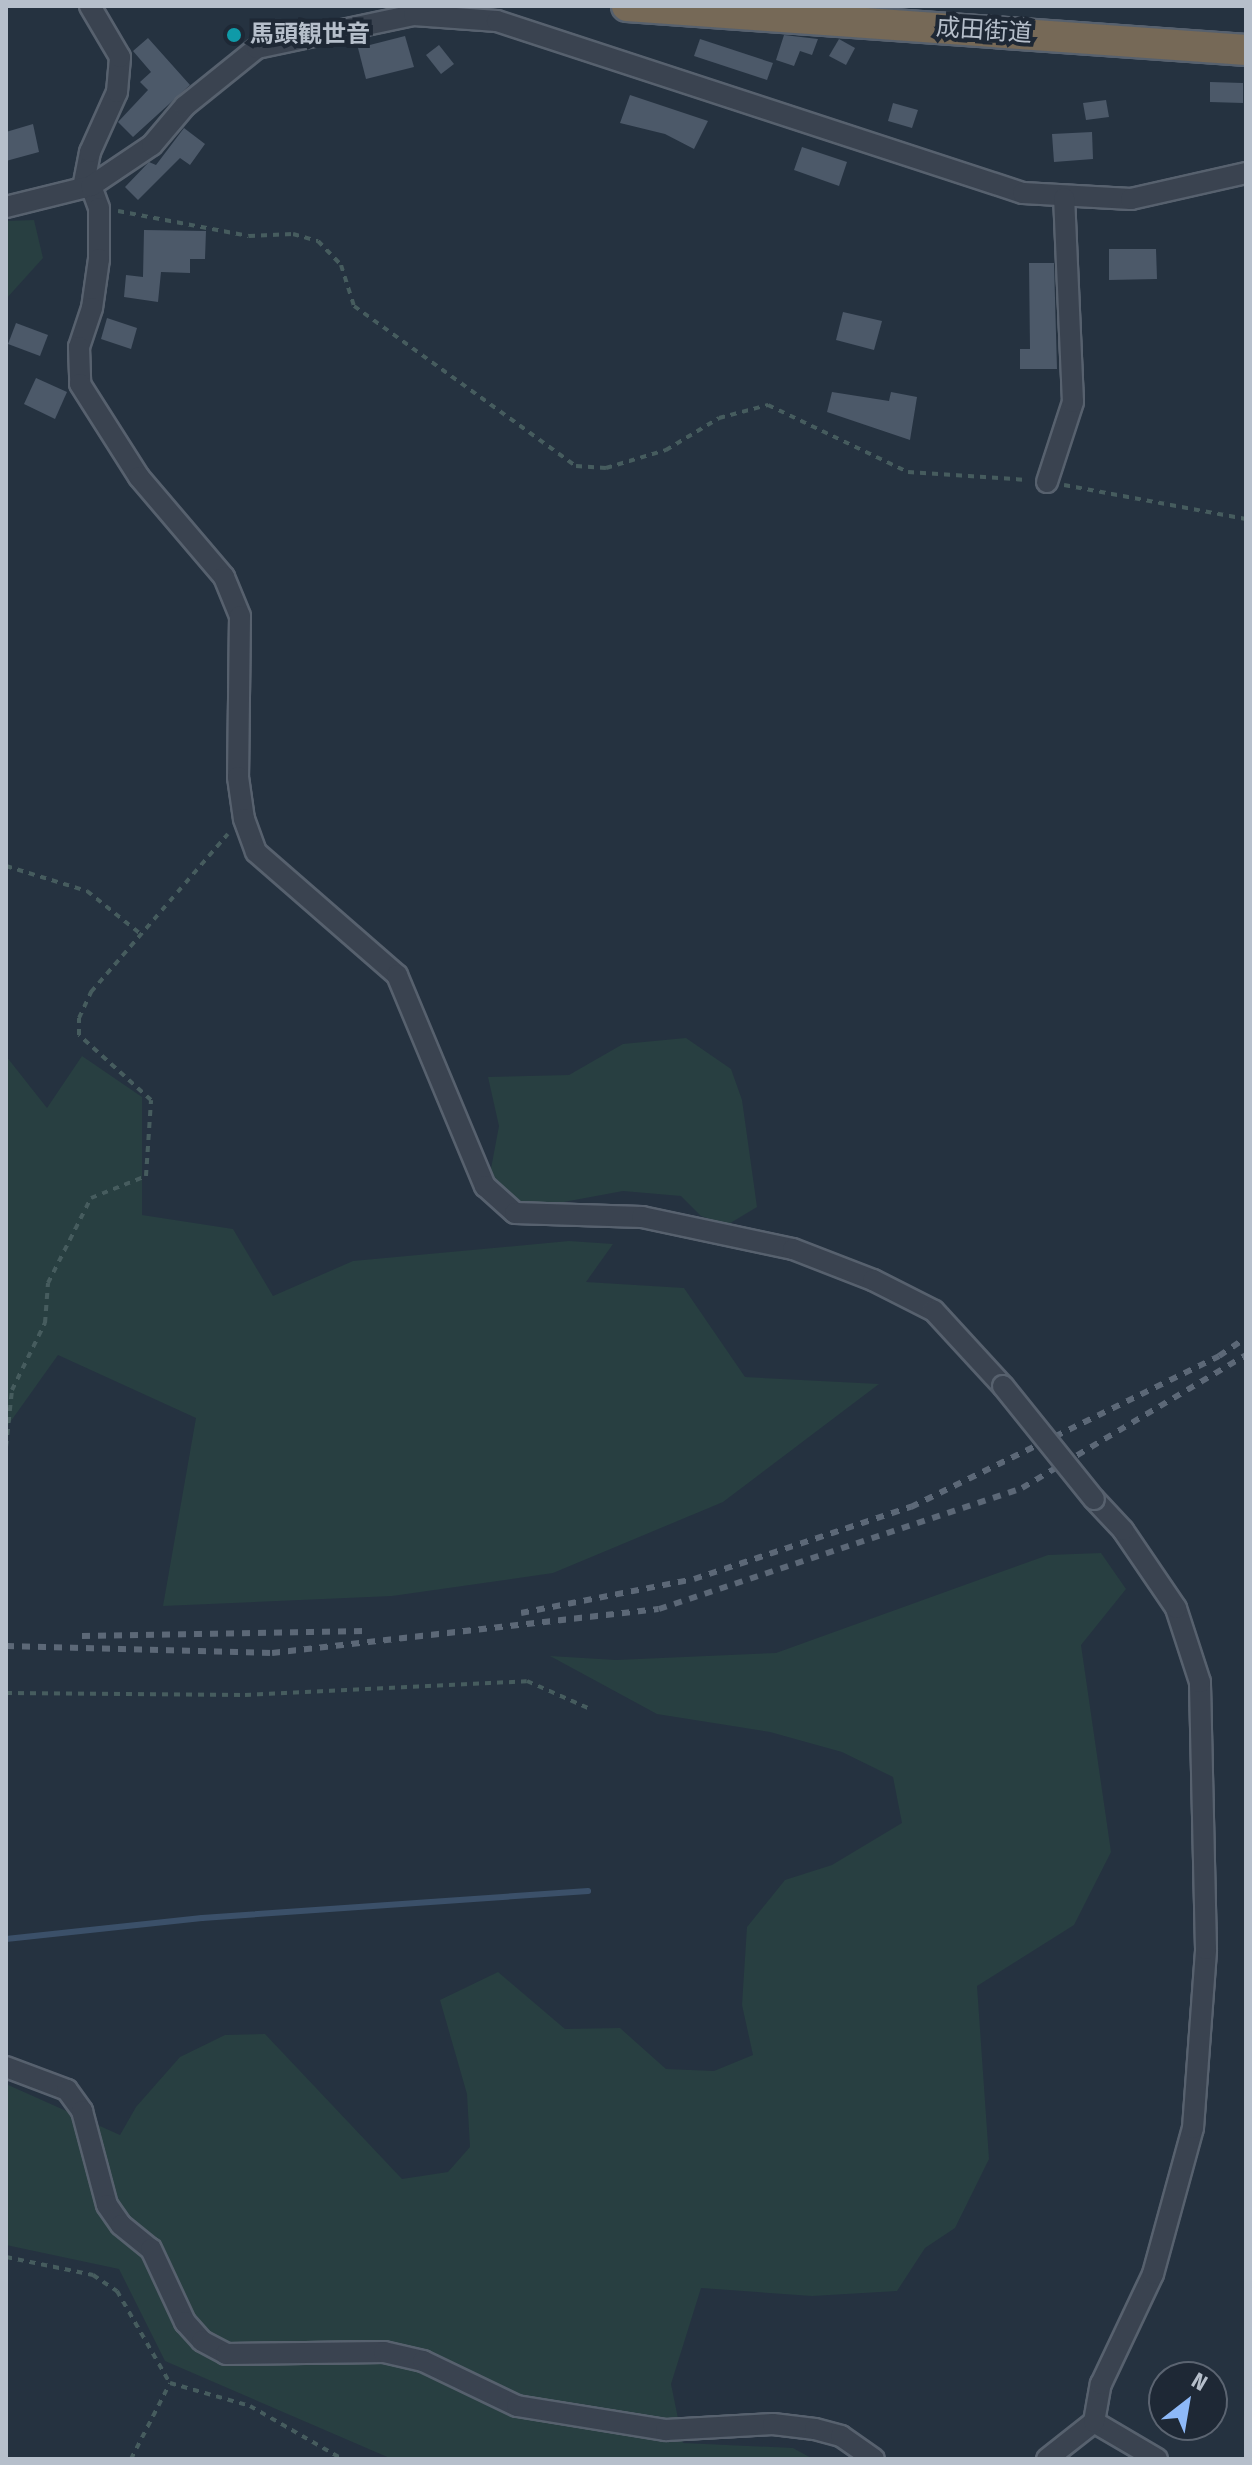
<!DOCTYPE html>
<meta charset="utf-8">
<style>
body{margin:0}
#map{position:relative;width:1252px;height:2465px;overflow:hidden;background:#253240;font-family:"Fira Sans Condensed","Noto Sans JP",sans-serif}
div>[style]{position:absolute}
.green>*{inset:0;background:#283f41}
.stream>*{height:6px;margin:-3px;padding:0 3px;transform-origin:3px;border-radius:3px;background:#3b5069}
.building>*{inset:0;background:#4c5969}
.path>*{height:4px;margin-top:-2px;transform-origin:0;background:repeating-linear-gradient(90deg,#465c5e 0 6px,transparent 0 12px)}
.roads{filter:drop-shadow(2px 0 #57616e) drop-shadow(-2px 0 #57616e) drop-shadow(0 2px #57616e) drop-shadow(0 -2px #57616e)}
.minor>*{height:20px;margin:-10px;padding:0 10px;transform-origin:10px;border-radius:10px;background:#3a4350}
.highway>*{height:30px;margin:-15px;padding:0 15px;transform-origin:15px;border-radius:15px;background:#766957}
.rail>*{height:6px;margin-top:-3px;transform-origin:0;background:repeating-linear-gradient(90deg,#5c6877 0 8px,transparent 0 16px)}
.bridges{filter:drop-shadow(2px 0 #57616e) drop-shadow(-2px 0 #57616e) drop-shadow(0 2px #57616e) drop-shadow(0 -2px #57616e)}
.minor-bridge>*{height:20px;margin:-10px;padding:0 10px;transform-origin:10px;border-radius:10px;background:#3a4350}
.dots>*{width:22px;height:22px;translate:-50% -50%;box-sizing:border-box;border:4px solid #1e2835;border-radius:50%}
span{translate:-50% -50%;white-space:nowrap;text-align:center;line-height:1.15;-webkit-text-stroke:8px #1e2835;paint-order:stroke}
.street-label{font-size:24px;color:#b6bfcb}
.poi-label{font-size:24px;color:#b6bfcb;font-weight:700}
.left{translate:0 -50%;text-align:left}
.frame{position:absolute;inset:0;border:8px solid #b6bfcb;pointer-events:none}
.north{position:absolute;left:1148px;top:2361px;width:80px;height:80px;box-sizing:border-box;background:#1e2835;border:2px solid #5b6471;border-radius:50%;rotate:31deg;font-size:22px;font-weight:700;line-height:32px;text-align:center;color:#b6bfcb}
.north::after{content:'';display:block;margin:auto;width:28px;height:36px;background:#8eb9f8;clip-path:polygon(50% 0,100% 100%,50% 72%,0 100%)}
</style>
<div id="map">
<div class="green">
<div style="clip-path:polygon(34px 220px,43px 258px,6px 299px,6px 221px)"></div>
<div style="clip-path:polygon(686px 1038px,731px 1069px,742px 1100px,757px 1207px,727px 1225px,701px 1216px,681px 1196px,623px 1191px,526px 1209px,490px 1174px,499px 1126px,488px 1077px,569px 1075px,623px 1044px)"></div>
<div style="clip-path:polygon(6px 1056px,47px 1108px,82px 1056px,142px 1097px,142px 1215px,233px 1229px,273px 1296px,353px 1261px,569px 1241px,613px 1244px,586px 1282px,684px 1288px,745px 1377px,879px 1384px,723px 1502px,553px 1573px,392px 1596px,163px 1606px,196px 1418px,58px 1355px,6px 1428px)"></div>
<div style="clip-path:polygon(1101px 1553px,1126px 1589px,1081px 1645px,1111px 1852px,1074px 1925px,977px 1986px,989px 2159px,955px 2228px,925px 2248px,897px 2291px,812px 2296px,701px 2288px,671px 2384px,683px 2443px,793px 2448px,813px 2459px,392px 2459px,165px 2361px,119px 2269px,6px 2245px,6px 2084px,120px 2135px,136px 2107px,180px 2057px,225px 2035px,265px 2034px,402px 2179px,448px 2172px,470px 2147px,467px 2094px,440px 2000px,498px 1972px,565px 2029px,620px 2028px,666px 2069px,714px 2071px,753px 2055px,742px 2005px,747px 1927px,785px 1880px,832px 1865px,902px 1823px,893px 1777px,842px 1752px,770px 1732px,657px 1714px,550px 1656px,616px 1660px,776px 1653px,1048px 1555px)"></div>
</div>
<div class="stream">
<div style="left:6px;top:1939px;width:197px;rotate:-6.1deg"></div>
<div style="left:202px;top:1918px;width:387px;rotate:-4deg"></div>
</div>
<div class="building">
<div style="clip-path:polygon(784px 35px,818px 39px,812px 55px,800px 51px,794px 66px,776px 60px)"></div>
<div style="clip-path:polygon(405px 36px,414px 67px,366px 79px,358px 48px)"></div>
<div style="clip-path:polygon(148px 38px,190px 85px,133px 137px,118px 122px,148px 90px,140px 82px,151px 72px,133px 51px)"></div>
<div style="clip-path:polygon(700px 39px,773px 63px,767px 80px,694px 56px)"></div>
<div style="clip-path:polygon(839px 39px,855px 48px,846px 65px,829px 56px)"></div>
<div style="clip-path:polygon(439px 45px,454px 64px,441px 74px,426px 55px)"></div>
<div style="clip-path:polygon(1210px 82px,1243px 83px,1243px 103px,1210px 102px)"></div>
<div style="clip-path:polygon(630px 95px,708px 121px,694px 149px,665px 134px,620px 123px)"></div>
<div style="clip-path:polygon(1106px 100px,1109px 117px,1086px 120px,1083px 103px)"></div>
<div style="clip-path:polygon(893px 103px,918px 110px,912px 128px,888px 121px)"></div>
<div style="clip-path:polygon(33px 124px,39px 152px,6px 161px,6px 132px)"></div>
<div style="clip-path:polygon(184px 128px,205px 144px,190px 165px,180px 158px,138px 200px,125px 187px,149px 162px,156px 165px)"></div>
<div style="clip-path:polygon(1092px 132px,1093px 159px,1054px 162px,1052px 134px)"></div>
<div style="clip-path:polygon(802px 147px,847px 162px,839px 186px,794px 170px)"></div>
<div style="clip-path:polygon(144px 230px,206px 231px,205px 259px,190px 259px,190px 273px,161px 272px,158px 302px,124px 297px,126px 275px,143px 277px)"></div>
<div style="clip-path:polygon(1109px 249px,1156px 249px,1157px 279px,1109px 280px)"></div>
<div style="clip-path:polygon(1029px 263px,1054px 263px,1057px 369px,1020px 369px,1020px 349px,1030px 349px)"></div>
<div style="clip-path:polygon(843px 312px,882px 321px,874px 350px,836px 340px)"></div>
<div style="clip-path:polygon(107px 318px,137px 328px,131px 349px,101px 339px)"></div>
<div style="clip-path:polygon(16px 323px,48px 335px,40px 356px,8px 344px)"></div>
<div style="clip-path:polygon(36px 378px,67px 392px,55px 419px,24px 404px)"></div>
<div style="clip-path:polygon(832px 392px,889px 401px,891px 392px,917px 397px,910px 440px,827px 412px)"></div>
</div>
<div class="path">
<div style="left:118px;top:211px;width:133px;rotate:10.8deg"></div>
<div style="left:249px;top:236px;width:44px;rotate:-2.6deg"></div>
<div style="left:293px;top:234px;width:26px;rotate:16deg"></div>
<div style="left:318px;top:241px;width:33px;rotate:46deg"></div>
<div style="left:341px;top:265px;width:43px;rotate:72.4deg"></div>
<div style="left:354px;top:306px;width:274px;rotate:35.8deg"></div>
<div style="left:576px;top:466px;width:30px;rotate:4deg"></div>
<div style="left:606px;top:468px;width:63px;rotate:-16.7deg"></div>
<div style="left:666px;top:450px;width:62px;rotate:-31.1deg"></div>
<div style="left:719px;top:418px;width:51px;rotate:-14.9deg"></div>
<div style="left:768px;top:405px;width:155px;rotate:25.6deg"></div>
<div style="left:908px;top:472px;width:119px;rotate:3.8deg"></div>
<div style="left:1064px;top:485px;width:185px;rotate:10.6deg"></div>
<div style="left:6px;top:866px;width:85px;rotate:17.2deg"></div>
<div style="left:87px;top:891px;width:70px;rotate:38.7deg"></div>
<div style="left:6px;top:1447px;width:57px;rotate:-84deg"></div>
<div style="left:12px;top:1390px;width:75px;rotate:-63.8deg"></div>
<div style="left:45px;top:1323px;width:40px;rotate:-85.7deg"></div>
<div style="left:48px;top:1283px;width:95px;rotate:-63.2deg"></div>
<div style="left:91px;top:1198px;width:59px;rotate:-21.8deg"></div>
<div style="left:146px;top:1176px;width:76px;rotate:-86.2deg"></div>
<div style="left:151px;top:1100px;width:97px;rotate:-137.9deg"></div>
<div style="left:79px;top:1035px;width:17px;rotate:-90deg"></div>
<div style="left:79px;top:1018px;width:29px;rotate:-65deg"></div>
<div style="left:91px;top:992px;width:209px;rotate:-49.1deg"></div>
<div style="left:6px;top:1693px;width:239px;rotate:0.5deg"></div>
<div style="left:245px;top:1695px;width:282px;rotate:-2.8deg"></div>
<div style="left:527px;top:1681px;width:67px;rotate:23.9deg"></div>
<div style="left:6px;top:2257px;width:89px;rotate:11.7deg"></div>
<div style="left:93px;top:2275px;width:29px;rotate:34deg"></div>
<div style="left:117px;top:2291px;width:106px;rotate:60.1deg"></div>
<div style="left:170px;top:2383px;width:83px;rotate:16deg"></div>
<div style="left:250px;top:2406px;width:106px;rotate:29.9deg"></div>
<div style="left:131px;top:2459px;width:85px;rotate:-62.8deg"></div>
</div>
<div class="roads">
<div class="minor">
<div style="left:91px;top:186px;width:23px;rotate:70deg"></div>
<div style="left:99px;top:208px;width:51px;rotate:90deg"></div>
<div style="left:99px;top:259px;width:49px;rotate:98.1deg"></div>
<div style="left:92px;top:308px;width:41px;rotate:108.4deg"></div>
<div style="left:79px;top:347px;width:37px;rotate:88deg"></div>
<div style="left:80px;top:384px;width:110px;rotate:57.6deg"></div>
<div style="left:139px;top:477px;width:131px;rotate:49.6deg"></div>
<div style="left:224px;top:577px;width:42px;rotate:67.7deg"></div>
<div style="left:240px;top:616px;width:161px;rotate:90.7deg"></div>
<div style="left:238px;top:777px;width:42px;rotate:81.9deg"></div>
<div style="left:244px;top:819px;width:35px;rotate:70deg"></div>
<div style="left:256px;top:852px;width:187px;rotate:41.1deg"></div>
<div style="left:397px;top:975px;width:229px;rotate:67.4deg"></div>
<div style="left:485px;top:1186px;width:40px;rotate:42deg"></div>
<div style="left:515px;top:1213px;width:127px;rotate:1.8deg"></div>
<div style="left:642px;top:1217px;width:154px;rotate:12deg"></div>
<div style="left:793px;top:1249px;width:86px;rotate:21.2deg"></div>
<div style="left:873px;top:1280px;width:68px;rotate:26.9deg"></div>
<div style="left:934px;top:1311px;width:102px;rotate:47.4deg"></div>
<div style="left:83px;top:188px;width:37px;rotate:-79deg"></div>
<div style="left:90px;top:152px;width:66px;rotate:-65.8deg"></div>
<div style="left:117px;top:92px;width:35px;rotate:-85deg"></div>
<div style="left:120px;top:57px;width:59px;rotate:-120.5deg"></div>
<div style="left:6px;top:207px;width:88px;rotate:-13.9deg"></div>
<div style="left:91px;top:186px;width:73px;rotate:-33.9deg"></div>
<div style="left:152px;top:145px;width:51px;rotate:-49.8deg"></div>
<div style="left:185px;top:106px;width:92px;rotate:-38.9deg"></div>
<div style="left:257px;top:48px;width:160px;rotate:-11.9deg"></div>
<div style="left:414px;top:15px;width:83px;rotate:4.1deg"></div>
<div style="left:497px;top:21px;width:553px;rotate:18.11deg"></div>
<div style="left:1023px;top:193px;width:108px;rotate:3.2deg"></div>
<div style="left:1131px;top:199px;width:118px;rotate:-12.7deg"></div>
<div style="left:1047px;top:482px;width:84px;rotate:-72deg"></div>
<div style="left:1073px;top:402px;width:204px;rotate:-92.5deg"></div>
<div style="left:6px;top:2067px;width:65px;rotate:20.7deg"></div>
<div style="left:67px;top:2090px;width:26px;rotate:54deg"></div>
<div style="left:82px;top:2111px;width:97px;rotate:75.1deg"></div>
<div style="left:107px;top:2205px;width:24px;rotate:55deg"></div>
<div style="left:121px;top:2225px;width:38px;rotate:39deg"></div>
<div style="left:151px;top:2249px;width:81px;rotate:65deg"></div>
<div style="left:185px;top:2322px;width:25px;rotate:48deg"></div>
<div style="left:202px;top:2341px;width:27px;rotate:28deg"></div>
<div style="left:226px;top:2354px;width:158px;rotate:-0.7deg"></div>
<div style="left:384px;top:2352px;width:40px;rotate:13deg"></div>
<div style="left:423px;top:2361px;width:104px;rotate:25.6deg"></div>
<div style="left:517px;top:2406px;width:151px;rotate:9.2deg"></div>
<div style="left:666px;top:2430px;width:107px;rotate:-3.2deg"></div>
<div style="left:773px;top:2424px;width:42px;rotate:6.8deg"></div>
<div style="left:815px;top:2429px;width:27px;rotate:15deg"></div>
<div style="left:841px;top:2436px;width:40px;rotate:34.9deg"></div>
<div style="left:1094px;top:2422px;width:73px;rotate:30.4deg"></div>
<div style="left:1047px;top:2459px;width:60px;rotate:-38.2deg"></div>
<div style="left:1094px;top:2422px;width:39px;rotate:-80deg"></div>
<div style="left:1101px;top:2384px;width:122px;rotate:-64.7deg"></div>
<div style="left:1153px;top:2274px;width:151px;rotate:-74.7deg"></div>
<div style="left:1193px;top:2128px;width:179px;rotate:-85.8deg"></div>
<div style="left:1206px;top:1949px;width:267px;rotate:-91.3deg"></div>
<div style="left:1200px;top:1682px;width:78px;rotate:-108deg"></div>
<div style="left:1176px;top:1608px;width:94px;rotate:-124.2deg"></div>
<div style="left:1123px;top:1530px;width:42px;rotate:-133.1deg"></div>
</div>
<div class="highway">
<div style="left:627px;top:6px;width:621px;rotate:4.07deg"></div>
</div>
</div>
<div class="rail">
<div style="left:521px;top:1613px;width:176px;rotate:-11.1deg"></div>
<div style="left:694px;top:1579px;width:229px;rotate:-18.4deg"></div>
<div style="left:911px;top:1507px;width:343px;rotate:-26.1deg"></div>
<div style="left:1219px;top:1356px;width:32px;rotate:-34deg"></div>
<div style="left:82px;top:1636px;width:284px;rotate:-1deg"></div>
<div style="left:6px;top:1646px;width:266px;rotate:1.5deg"></div>
<div style="left:272px;top:1653px;width:389px;rotate:-6.5deg"></div>
<div style="left:659px;top:1609px;width:383px;rotate:-18.4deg"></div>
<div style="left:1022px;top:1488px;width:261px;rotate:-30.7deg"></div>
</div>
<div class="bridges">
<div class="minor-bridge">
<div style="left:1003px;top:1386px;width:145px;rotate:51.2deg"></div>
</div>
</div>
<div class="dots">
<div style="left:234px;top:35px;background:#0f9aa8"></div>
</div>
<div class="street-label">
<span style="left:984px;top:31px;rotate:4deg">成田街道</span>
</div>
<div class="poi-label">
<span class="left" style="left:250px;top:35px">馬頭観世音</span>
</div>
<div class="frame"></div>
<div class="north">N</div>
</div>
